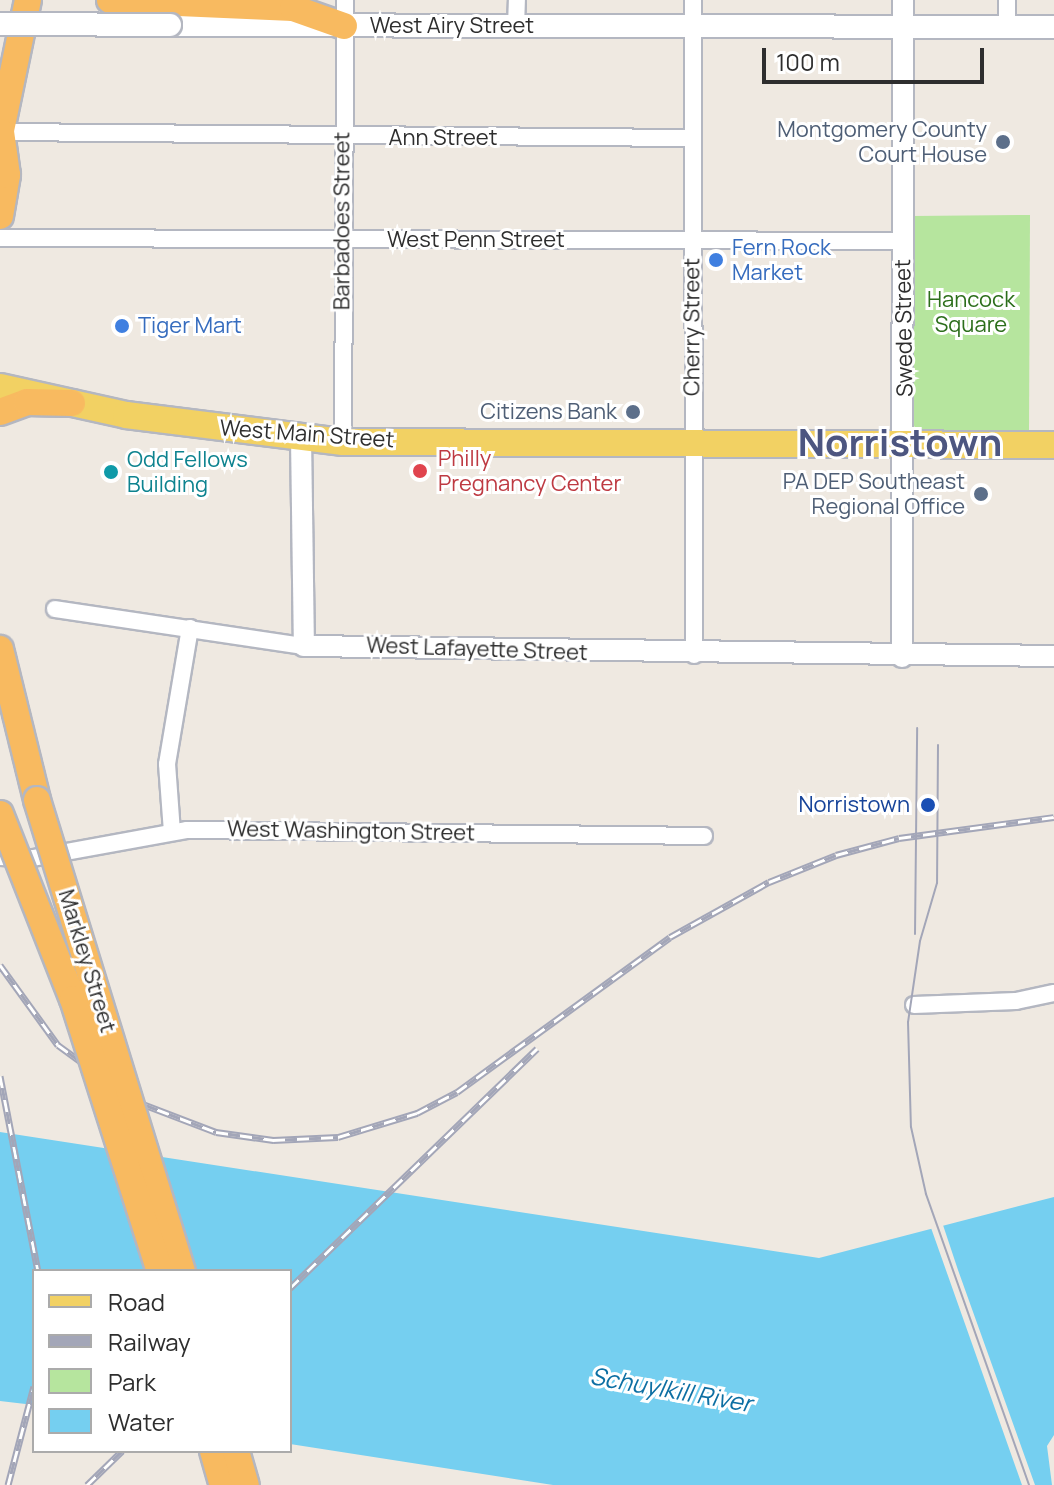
<!DOCTYPE html>
<style>
body{margin:0}
#map{position:relative;width:1054px;height:1485px;overflow:hidden;background:#efe9e1;font-family:Manrope,sans-serif}
div>[style]{position:absolute}
.green>*{inset:0;background:#b6e59e}
.water>*{inset:0;background:#75cff0}
.pier>*{inset:0;background:#efe9e1}
.roads{filter:drop-shadow(2px 0 #b4b7c1) drop-shadow(-2px 0 #b4b7c1) drop-shadow(0 2px #b4b7c1) drop-shadow(0 -2px #b4b7c1)}
.minor>*{height:16px;margin:-8px;padding:0 8px;transform-origin:8px;border-radius:8px;background:#fff}
.tertiary>*{height:20px;margin:-10px;padding:0 10px;transform-origin:10px;border-radius:10px;background:#fff}
.secondary>*{height:22px;margin:-11px;padding:0 11px;transform-origin:11px;border-radius:11px;background:#fff}
.primary>*{height:26px;margin:-13px;padding:0 13px;transform-origin:13px;border-radius:13px;background:#f2d163}
.trunk>*{height:26px;margin:-13px;padding:0 13px;transform-origin:13px;border-radius:13px;background:#f8ba60}
.tram>*{height:2px;margin:-1px;padding:0 1px;transform-origin:1px;border-radius:1px;background:#a3a6b8}
.rail>*{height:7px;margin-top:-3.5px;transform-origin:0;background:repeating-linear-gradient(90deg,#fff 0 12px,#a3a6b8 0 24px);box-sizing:border-box;border-block:2px solid #a3a6b8}
.bridges{filter:drop-shadow(2px 0 #b4b7c1) drop-shadow(-2px 0 #b4b7c1) drop-shadow(0 2px #b4b7c1) drop-shadow(0 -2px #b4b7c1)}
.secondary-bridge>*{height:22px;margin:-11px;padding:0 11px;transform-origin:11px;border-radius:11px;background:#fff}
.trunk-bridge>*{height:26px;margin:-13px;padding:0 13px;transform-origin:13px;border-radius:13px;background:#f8ba60}
.dots>*{width:22px;height:22px;translate:-50% -50%;box-sizing:border-box;border:4px solid #fff;border-radius:50%}
span{translate:-50% -50%;white-space:nowrap;text-align:center;line-height:1.15;-webkit-text-stroke:6px #fff;paint-order:stroke}
.street-label{font-size:22px;color:#2e2e2e}
.service-label{font-size:22px;color:#4e5e75}
.right{translate:-100% -50%;text-align:right}
.shop-label{font-size:22px;color:#366cbe}
.left{translate:0 -50%;text-align:left}
.park-label{font-size:22px;color:#2c6e1b}
.health-label{font-size:22px;color:#be3a42}
.culture-label{font-size:22px;color:#0d838f}
.transit-label{font-size:22px;color:#164399}
.water-label{font-size:24px;color:#0d6fa3;font-style:italic}
.town-label{font-size:38px;color:#4d5680;font-weight:700}
.legend{position:absolute;left:32px;top:1269px;width:260px;height:184px;box-sizing:border-box;background:#fff;border:2px solid #ababab;margin:0;padding:10px 14px;list-style:none;font-size:24px;color:#2e2e2e}
.legend li{display:flex;align-items:center;gap:16px;height:40px}
.legend b{width:40px;border:2px solid #ababab}
.scale{position:absolute;left:762px;top:48px;width:222px;height:36px;box-sizing:border-box;border:4px solid #2e2e2e;border-top:0;padding-left:10px;font-size:24px;line-height:28px;white-space:nowrap;color:#2e2e2e;-webkit-text-stroke:6px #fff;paint-order:stroke}
</style>
<div id="map">
<div class="green">
<div style="clip-path:polygon(1030px 215px,1029px 432px,918px 433px,911px 420px,913px 216px)"></div>
</div>
<div class="water">
<div style="clip-path:polygon(0 1132px,819px 1258px,1054px 1197px,1054px 1435px,1047px 1446px,1052px 1485px,553px 1485px,290px 1444px,290px 1271px,34px 1271px,34px 1405px,0 1401px)"></div>
</div>
<div class="pier">
<div style="clip-path:polygon(942px 1222px,958px 1270px,1035px 1485px,1022px 1485px,930px 1225px)"></div>
</div>
<div class="roads">
<div class="minor">
<div style="left:693px;top:0;width:655px;rotate:89.91deg"></div>
<div style="left:516px;top:26px;width:26px;rotate:-88deg"></div>
<div style="left:1007px;top:27px;width:27px;rotate:-90deg"></div>
<div style="left:1px;top:132px;width:691px;rotate:0.5deg"></div>
<div style="left:0;top:238px;width:903px;rotate:0.19deg"></div>
<div style="left:343px;top:442px;width:442px;rotate:-89.7deg"></div>
<div style="left:55px;top:609px;width:252px;rotate:8.5deg"></div>
<div style="left:172px;top:832px;width:68px;rotate:-94.2deg"></div>
<div style="left:167px;top:764px;width:138px;rotate:-80.4deg"></div>
<div style="left:0;top:857px;width:33px;rotate:2deg"></div>
<div style="left:33px;top:858px;width:157px;rotate:-10.3deg"></div>
<div style="left:187px;top:830px;width:517px;rotate:0.66deg"></div>
<div style="left:914px;top:1005px;width:102px;rotate:-2.2deg"></div>
<div style="left:1016px;top:1001px;width:39px;rotate:-12deg"></div>
</div>
<div class="tertiary">
<div style="left:301px;top:437px;width:209px;rotate:89.2deg"></div>
<div style="left:304px;top:646px;width:750px;rotate:0.76deg"></div>
<div style="left:902px;top:657px;width:657px;rotate:-89.91deg"></div>
</div>
<div class="secondary">
<div style="left:170px;top:25px;width:884px;rotate:0.13deg"></div>
</div>
<div class="primary">
<div style="left:0;top:387px;width:129px;rotate:12.5deg"></div>
<div style="left:126px;top:415px;width:219px;rotate:7.1deg"></div>
<div style="left:343px;top:442px;width:711px;rotate:0.24deg"></div>
</div>
<div class="trunk">
<div style="left:110px;top:0;width:183px;rotate:2.5deg"></div>
<div style="left:293px;top:8px;width:54px;rotate:19.4deg"></div>
<div style="left:0;top:135px;width:138px;rotate:-78.3deg"></div>
<div style="left:0;top:216px;width:42px;rotate:-80.3deg"></div>
<div style="left:7px;top:175px;width:43px;rotate:-97.9deg"></div>
<div style="left:0;top:412px;width:29px;rotate:-20deg"></div>
<div style="left:27px;top:402px;width:45px;rotate:1.3deg"></div>
<div style="left:0;top:649px;width:155px;rotate:76.2deg"></div>
<div style="left:213px;top:1451px;width:35px;rotate:74deg"></div>
<div style="left:236px;top:1451px;width:35px;rotate:74deg"></div>
</div>
</div>
<div class="tram">
<div style="left:938px;top:745px;width:138px;rotate:90.4deg"></div>
<div style="left:937px;top:883px;width:60px;rotate:106.3deg"></div>
<div style="left:920px;top:941px;width:82px;rotate:98.4deg"></div>
<div style="left:908px;top:1022px;width:105px;rotate:88.4deg"></div>
<div style="left:911px;top:1127px;width:69px;rotate:77.4deg"></div>
<div style="left:926px;top:1194px;width:309px;rotate:70.5deg"></div>
<div style="left:915px;top:934px;width:206px;rotate:-89.4deg"></div>
</div>
<div class="rail">
<div style="left:0;top:965px;width:99px;rotate:54.1deg"></div>
<div style="left:58px;top:1045px;width:95px;rotate:36deg"></div>
<div style="left:135px;top:1101px;width:87px;rotate:20.9deg"></div>
<div style="left:216px;top:1132px;width:58px;rotate:8deg"></div>
<div style="left:273px;top:1140px;width:65px;rotate:-2.6deg"></div>
<div style="left:338px;top:1137px;width:83px;rotate:-16.9deg"></div>
<div style="left:417px;top:1113px;width:45px;rotate:-27.7deg"></div>
<div style="left:457px;top:1092px;width:263px;rotate:-36deg"></div>
<div style="left:670px;top:937px;width:113px;rotate:-29.1deg"></div>
<div style="left:769px;top:882px;width:72px;rotate:-21.9deg"></div>
<div style="left:836px;top:855px;width:65px;rotate:-15.1deg"></div>
<div style="left:899px;top:838px;width:156px;rotate:-7.7deg"></div>
<div style="left:0;top:1076px;width:199px;rotate:79deg"></div>
<div style="left:290px;top:1288px;width:344px;rotate:-44.1deg"></div>
<div style="left:8px;top:1485px;width:102px;rotate:-75.3deg"></div>
<div style="left:87px;top:1485px;width:49px;rotate:-44.2deg"></div>
</div>
<div class="bridges">
<div class="secondary-bridge">
<div style="left:0;top:24px;width:170px;rotate:0.3deg"></div>
</div>
<div class="trunk-bridge">
<div style="left:37px;top:800px;width:493px;rotate:72.9deg"></div>
<div style="left:0;top:814px;width:199px;rotate:68.5deg"></div>
<div style="left:73px;top:999px;width:286px;rotate:72.3deg"></div>
</div>
</div>
<div class="dots">
<div style="left:1003px;top:142px;background:#5c6f8a"></div>
<div style="left:716px;top:260px;background:#3f7fe0"></div>
<div style="left:122px;top:326px;background:#3f7fe0"></div>
<div style="left:633px;top:412px;background:#5c6f8a"></div>
<div style="left:420px;top:471px;background:#e0444e"></div>
<div style="left:111px;top:472px;background:#0f9aa8"></div>
<div style="left:981px;top:494px;background:#5c6f8a"></div>
<div style="left:928px;top:805px;background:#1a4fb4"></div>
</div>
<div class="street-label">
<span style="left:452px;top:26px">West Airy Street</span>
<span style="left:443px;top:138px">Ann Street</span>
<span style="left:342px;top:221px;rotate:-90deg">Barbadoes Street</span>
<span style="left:476px;top:240px">West Penn Street</span>
<span style="left:692px;top:327px;rotate:-90deg">Cherry Street</span>
<span style="left:904px;top:328px;rotate:-91deg">Swede Street</span>
<span style="left:307px;top:434px;rotate:4deg">West Main Street</span>
<span style="left:477px;top:649px;rotate:2deg">West Lafayette Street</span>
<span style="left:351px;top:831px;rotate:1deg">West Washington Street</span>
<span style="left:87px;top:961px;rotate:73deg">Markley Street</span>
</div>
<div class="service-label">
<span class="right" style="left:987px;top:142px">Montgomery County<br>Court House</span>
<span class="right" style="left:617px;top:412px">Citizens Bank</span>
<span class="right" style="left:965px;top:494px">PA DEP Southeast<br>Regional Office</span>
</div>
<div class="shop-label">
<span class="left" style="left:732px;top:260px">Fern Rock<br>Market</span>
<span class="left" style="left:138px;top:326px">Tiger Mart</span>
</div>
<div class="park-label">
<span style="left:971px;top:312px">Hancock<br>Square</span>
</div>
<div class="health-label">
<span class="left" style="left:438px;top:471px">Philly<br>Pregnancy Center</span>
</div>
<div class="culture-label">
<span class="left" style="left:127px;top:472px">Odd Fellows<br>Building</span>
</div>
<div class="transit-label">
<span class="right" style="left:910px;top:805px">Norristown</span>
</div>
<div class="water-label">
<span style="left:671px;top:1389px;rotate:10deg">Schuylkill River</span>
</div>
<div class="town-label">
<span style="left:900px;top:442px">Norristown</span>
</div>
<ul class="legend">
<li><b style="height:10px;background:#f2d163"></b>Road</li>
<li><b style="height:10px;background:#a3a6b8"></b>Railway</li>
<li><b style="height:22px;background:#b6e59e"></b>Park</li>
<li><b style="height:22px;background:#75cff0"></b>Water</li>
</ul>
<div class="scale">100 m</div>
</div>
